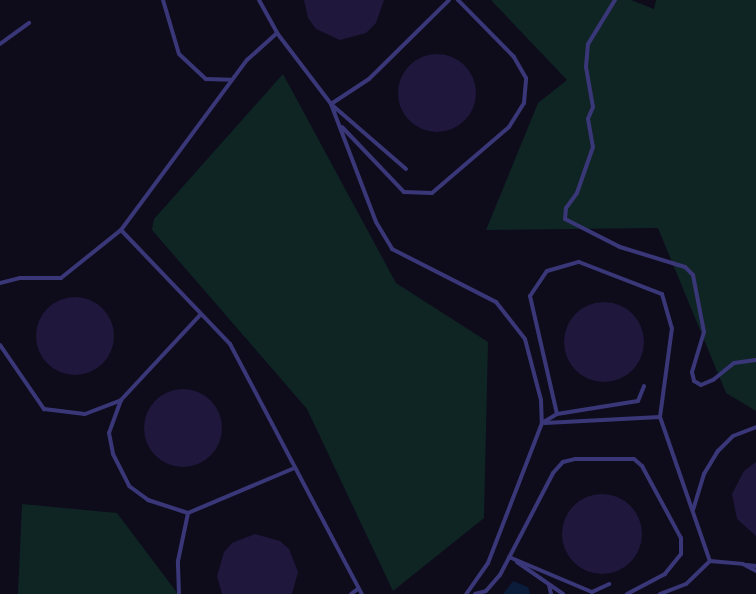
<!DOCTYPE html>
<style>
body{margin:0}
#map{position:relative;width:756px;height:594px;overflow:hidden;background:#0e0b1b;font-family:"Noto Sans",sans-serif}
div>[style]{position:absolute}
.green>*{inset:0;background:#0e2524}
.water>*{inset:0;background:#0b1c3a}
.building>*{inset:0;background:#1f183c}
.round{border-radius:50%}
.service>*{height:4px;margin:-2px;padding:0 2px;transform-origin:2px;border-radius:2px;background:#3a3779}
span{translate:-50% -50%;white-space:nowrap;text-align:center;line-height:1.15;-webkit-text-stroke:6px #0e0b1b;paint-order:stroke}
</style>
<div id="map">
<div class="green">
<div style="clip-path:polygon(491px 0,631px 0,654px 9px,656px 0,756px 0,756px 411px,726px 393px,658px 228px,486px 230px,538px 103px,567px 80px)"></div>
<div style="clip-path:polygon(283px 74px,396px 283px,488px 342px,484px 518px,393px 591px,307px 409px,152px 230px,154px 219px)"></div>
<div style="clip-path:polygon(22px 504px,117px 513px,178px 594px,18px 594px)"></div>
</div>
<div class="water">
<div style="clip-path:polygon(513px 581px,528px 587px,530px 594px,503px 594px)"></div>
</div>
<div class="building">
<div style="clip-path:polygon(304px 0,384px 0,376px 23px,366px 33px,340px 40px,316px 29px,308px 18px)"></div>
<div class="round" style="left:398px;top:54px;width:78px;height:78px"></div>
<div class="round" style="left:36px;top:297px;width:78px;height:78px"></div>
<div class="round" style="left:564px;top:302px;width:80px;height:80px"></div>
<div class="round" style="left:144px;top:389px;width:78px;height:78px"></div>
<div style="clip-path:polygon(756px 462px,756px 536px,737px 519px,732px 494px,744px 471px)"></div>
<div class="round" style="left:562px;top:494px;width:80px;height:80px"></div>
<div style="clip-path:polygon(255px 534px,280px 541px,289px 549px,298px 572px,292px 594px,222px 594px,217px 576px,224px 552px,232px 543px)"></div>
</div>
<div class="service">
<div style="left:163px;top:0;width:56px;rotate:73.5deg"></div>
<div style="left:179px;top:54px;width:37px;rotate:43deg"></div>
<div style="left:206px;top:79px;width:25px;rotate:2deg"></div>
<div style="left:259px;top:0;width:38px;rotate:61deg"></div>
<div style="left:277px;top:33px;width:89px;rotate:52.7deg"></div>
<div style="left:331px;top:104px;width:126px;rotate:69.1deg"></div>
<div style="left:376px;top:222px;width:31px;rotate:59deg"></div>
<div style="left:392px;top:249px;width:117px;rotate:27deg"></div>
<div style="left:496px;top:302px;width:47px;rotate:51.9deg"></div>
<div style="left:525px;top:339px;width:63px;rotate:75.3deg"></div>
<div style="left:541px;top:400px;width:23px;rotate:88deg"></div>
<div style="left:542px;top:423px;width:150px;rotate:111.1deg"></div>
<div style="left:488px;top:563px;width:38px;rotate:125deg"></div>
<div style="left:615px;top:0;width:52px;rotate:121.5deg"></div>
<div style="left:588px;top:44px;width:23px;rotate:95deg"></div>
<div style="left:586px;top:67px;width:41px;rotate:80.1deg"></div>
<div style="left:593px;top:107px;width:13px;rotate:113deg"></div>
<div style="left:588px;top:119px;width:28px;rotate:80deg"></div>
<div style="left:593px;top:147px;width:49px;rotate:109.2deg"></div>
<div style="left:577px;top:193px;width:19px;rotate:126deg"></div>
<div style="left:566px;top:208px;width:11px;rotate:95deg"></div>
<div style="left:565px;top:219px;width:62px;rotate:27deg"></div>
<div style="left:620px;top:247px;width:68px;rotate:17.1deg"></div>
<div style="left:685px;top:267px;width:11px;rotate:45deg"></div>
<div style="left:693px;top:275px;width:58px;rotate:79.1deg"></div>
<div style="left:704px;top:332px;width:42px;rotate:106.7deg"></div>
<div style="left:692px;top:372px;width:9px;rotate:77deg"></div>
<div style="left:694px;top:381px;width:8px;rotate:30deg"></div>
<div style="left:701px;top:385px;width:13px;rotate:-23deg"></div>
<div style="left:713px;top:380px;width:27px;rotate:-39deg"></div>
<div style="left:734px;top:363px;width:22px;rotate:-8deg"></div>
<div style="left:0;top:44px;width:36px;rotate:-36deg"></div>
<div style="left:342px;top:127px;width:90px;rotate:46.4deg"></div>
<div style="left:404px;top:192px;width:28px;rotate:2deg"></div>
<div style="left:432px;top:193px;width:101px;rotate:-40.6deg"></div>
<div style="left:509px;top:127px;width:28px;rotate:-58deg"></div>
<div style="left:524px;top:103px;width:25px;rotate:-85deg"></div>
<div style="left:526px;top:78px;width:24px;rotate:-120deg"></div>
<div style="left:514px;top:57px;width:80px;rotate:-134.5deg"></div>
<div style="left:406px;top:169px;width:99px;rotate:-139.1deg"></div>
<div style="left:331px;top:104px;width:45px;rotate:-33.3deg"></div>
<div style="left:369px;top:79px;width:112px;rotate:-44.6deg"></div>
<div style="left:121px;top:230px;width:212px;rotate:-53.5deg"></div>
<div style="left:247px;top:60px;width:40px;rotate:-42deg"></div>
<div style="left:0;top:283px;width:21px;rotate:-14deg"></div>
<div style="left:20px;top:278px;width:41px"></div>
<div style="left:61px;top:278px;width:77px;rotate:-38.7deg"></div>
<div style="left:121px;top:230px;width:158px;rotate:46.3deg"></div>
<div style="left:230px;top:344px;width:283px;rotate:62.2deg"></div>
<div style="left:0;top:345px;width:78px;rotate:55.5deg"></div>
<div style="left:44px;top:409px;width:41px;rotate:7deg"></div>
<div style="left:85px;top:414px;width:39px;rotate:-21deg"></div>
<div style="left:121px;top:400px;width:117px;rotate:-47.1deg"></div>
<div style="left:121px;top:400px;width:35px;rotate:110deg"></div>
<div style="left:109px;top:433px;width:21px;rotate:79deg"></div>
<div style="left:113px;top:454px;width:36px;rotate:63deg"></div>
<div style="left:129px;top:486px;width:24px;rotate:36deg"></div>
<div style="left:148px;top:500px;width:42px;rotate:18deg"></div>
<div style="left:188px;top:513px;width:113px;rotate:-22.9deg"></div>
<div style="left:557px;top:414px;width:82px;rotate:-9.1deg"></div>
<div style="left:638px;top:401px;width:16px;rotate:-68deg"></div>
<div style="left:542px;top:423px;width:17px;rotate:-31deg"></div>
<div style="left:557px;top:414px;width:121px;rotate:-102.9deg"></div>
<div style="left:530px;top:296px;width:30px;rotate:-56deg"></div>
<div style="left:547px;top:271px;width:33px;rotate:-16deg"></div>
<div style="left:579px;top:262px;width:89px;rotate:21.1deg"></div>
<div style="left:662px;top:294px;width:35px;rotate:74deg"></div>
<div style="left:672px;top:328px;width:90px;rotate:97.7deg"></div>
<div style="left:545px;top:423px;width:115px;rotate:-3deg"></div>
<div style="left:660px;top:417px;width:152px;rotate:70.9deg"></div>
<div style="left:710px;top:561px;width:33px;rotate:136deg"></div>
<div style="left:686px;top:584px;width:28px;rotate:159deg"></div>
<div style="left:693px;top:510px;width:38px;rotate:-73deg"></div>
<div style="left:704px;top:474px;width:27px;rotate:-59deg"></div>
<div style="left:718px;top:451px;width:21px;rotate:-45deg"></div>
<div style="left:733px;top:436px;width:25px;rotate:-21deg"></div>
<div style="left:509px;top:557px;width:90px;rotate:22.9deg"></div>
<div style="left:592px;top:592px;width:19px;rotate:-25deg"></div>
<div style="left:710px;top:561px;width:33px;rotate:5deg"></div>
<div style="left:743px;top:564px;width:15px;rotate:28deg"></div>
<div style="left:517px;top:562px;width:56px;rotate:34.8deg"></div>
<div style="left:747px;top:565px;width:9px;rotate:6deg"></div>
<div style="left:549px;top:585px;width:9px;rotate:77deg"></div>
<div style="left:179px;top:594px;width:33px;rotate:-92deg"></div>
<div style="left:178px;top:561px;width:49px;rotate:-78.2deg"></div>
<div style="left:351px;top:594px;width:9px;rotate:-36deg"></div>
<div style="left:475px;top:594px;width:11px;rotate:-15deg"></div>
<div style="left:486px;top:591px;width:21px;rotate:-49deg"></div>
<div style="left:500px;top:575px;width:115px;rotate:-62.5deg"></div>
<div style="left:553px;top:473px;width:15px;rotate:-48deg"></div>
<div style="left:563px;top:462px;width:12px;rotate:-14deg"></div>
<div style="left:575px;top:459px;width:59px"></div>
<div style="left:634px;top:459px;width:11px;rotate:41deg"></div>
<div style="left:642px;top:466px;width:82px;rotate:61.6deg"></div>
<div style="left:681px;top:538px;width:16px;rotate:90deg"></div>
<div style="left:681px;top:554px;width:26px;rotate:129deg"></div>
<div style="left:665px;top:574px;width:43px;rotate:152.2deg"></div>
</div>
</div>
